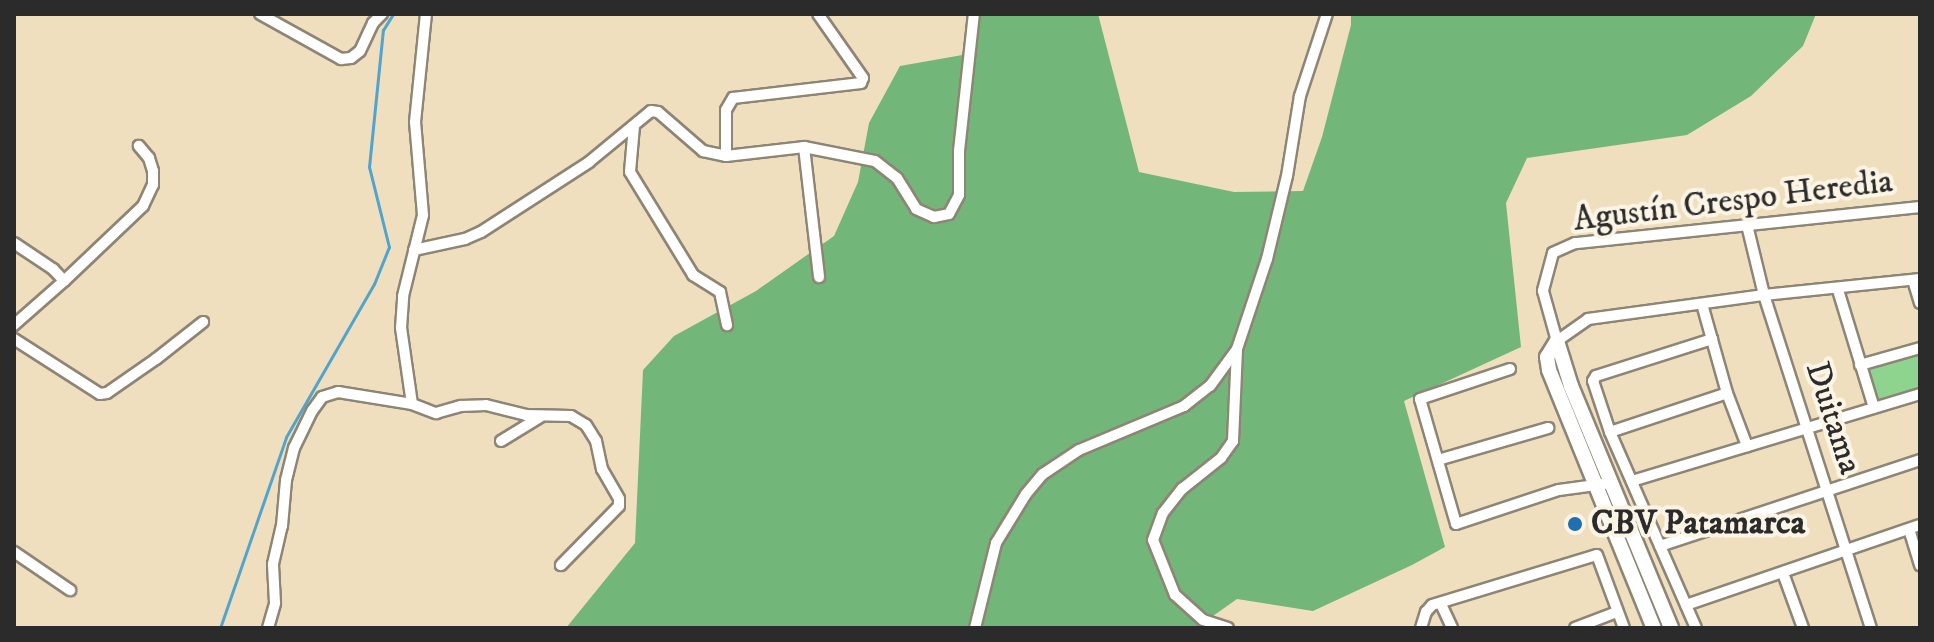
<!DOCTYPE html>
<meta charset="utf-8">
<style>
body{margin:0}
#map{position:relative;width:1934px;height:642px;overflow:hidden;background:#efdfbf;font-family:"IM FELL DW Pica",serif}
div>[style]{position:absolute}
.green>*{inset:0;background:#8fd48e}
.forest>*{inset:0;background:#73b679}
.stream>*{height:3px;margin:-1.5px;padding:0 1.5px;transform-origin:1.5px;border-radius:1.5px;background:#51a4cc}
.roads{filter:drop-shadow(2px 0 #8d8575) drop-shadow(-2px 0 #8d8575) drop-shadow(0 2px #8d8575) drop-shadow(0 -2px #8d8575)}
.street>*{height:10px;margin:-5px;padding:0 5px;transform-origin:5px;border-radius:5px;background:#fff}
.secondary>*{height:14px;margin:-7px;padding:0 7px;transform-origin:7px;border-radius:7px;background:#fff}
.dots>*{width:22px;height:22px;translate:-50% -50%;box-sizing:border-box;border:4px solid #fcf5e5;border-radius:50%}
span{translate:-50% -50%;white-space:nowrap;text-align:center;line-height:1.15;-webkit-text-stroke:8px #fcf5e5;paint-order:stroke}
.street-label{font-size:34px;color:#2b2b2b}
.poi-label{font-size:34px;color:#2b2b2b;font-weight:700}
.left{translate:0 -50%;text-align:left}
.frame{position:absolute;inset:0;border:16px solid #2b2b2b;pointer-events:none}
</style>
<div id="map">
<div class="green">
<div style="clip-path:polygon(1920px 354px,1920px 391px,1877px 406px,1865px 368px)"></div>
</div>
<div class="forest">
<div style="clip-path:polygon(980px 14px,1098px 14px,1139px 172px,1234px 192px,1303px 191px,1322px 137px,1351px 25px,1351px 14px,1816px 14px,1803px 46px,1751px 96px,1687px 135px,1527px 158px,1506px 203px,1521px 347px,1404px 401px,1445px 547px,1412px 565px,1313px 611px,1237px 599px,1196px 628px,566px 628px,635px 543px,643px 370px,674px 336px,756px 291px,834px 236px,858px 182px,869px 123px,900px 66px,968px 54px)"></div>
</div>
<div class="stream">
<div style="left:220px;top:628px;width:202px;rotate:-70.9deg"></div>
<div style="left:286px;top:437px;width:177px;rotate:-60.1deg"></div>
<div style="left:374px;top:284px;width:40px;rotate:-68deg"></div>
<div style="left:389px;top:247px;width:82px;rotate:-104deg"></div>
<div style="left:369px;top:167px;width:138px;rotate:-84.2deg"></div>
<div style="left:383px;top:30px;width:19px;rotate:-58deg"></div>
</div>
<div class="roads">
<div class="street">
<div style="left:260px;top:14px;width:93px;rotate:29.1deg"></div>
<div style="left:341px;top:59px;width:10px;rotate:-6deg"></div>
<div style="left:351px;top:58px;width:11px;rotate:-38deg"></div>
<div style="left:360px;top:51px;width:31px;rotate:-65deg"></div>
<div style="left:373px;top:23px;width:13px;rotate:-45deg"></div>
<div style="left:634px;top:126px;width:46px;rotate:95deg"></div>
<div style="left:630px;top:172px;width:121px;rotate:58.5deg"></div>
<div style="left:693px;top:275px;width:32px;rotate:32deg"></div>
<div style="left:720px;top:292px;width:34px;rotate:78deg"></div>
<div style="left:804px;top:147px;width:131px;rotate:83.4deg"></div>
<div style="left:726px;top:156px;width:46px;rotate:-90deg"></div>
<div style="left:726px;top:110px;width:14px;rotate:-60deg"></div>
<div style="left:733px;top:98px;width:129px;rotate:-6.7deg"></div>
<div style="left:861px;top:83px;width:5px;rotate:-68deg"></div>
<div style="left:863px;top:78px;width:78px;rotate:-125.1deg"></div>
<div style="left:1920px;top:207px;width:347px;rotate:174deg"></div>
<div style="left:1575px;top:243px;width:24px;rotate:156deg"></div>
<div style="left:1553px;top:253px;width:39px;rotate:105deg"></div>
<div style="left:1543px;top:291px;width:52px;rotate:74.4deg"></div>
<div style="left:1557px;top:341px;width:38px;rotate:-35deg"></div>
<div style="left:1588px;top:319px;width:178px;rotate:-7.8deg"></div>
<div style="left:1764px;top:295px;width:157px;rotate:-5.9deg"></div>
<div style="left:1747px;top:225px;width:72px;rotate:76.3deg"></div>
<div style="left:1764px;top:295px;width:350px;rotate:72.2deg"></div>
<div style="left:14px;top:243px;width:47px;rotate:33.7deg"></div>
<div style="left:53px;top:269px;width:16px;rotate:47deg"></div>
<div style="left:64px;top:281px;width:67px;rotate:138.7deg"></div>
<div style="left:414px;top:250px;width:52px;rotate:-12.2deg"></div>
<div style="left:465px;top:239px;width:17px;rotate:-24deg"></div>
<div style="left:481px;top:232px;width:129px;rotate:-32.9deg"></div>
<div style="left:589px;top:162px;width:80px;rotate:-39.4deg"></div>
<div style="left:651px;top:111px;width:7px;rotate:8deg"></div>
<div style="left:658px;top:112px;width:60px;rotate:40.9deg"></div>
<div style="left:703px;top:151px;width:24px;rotate:12deg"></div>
<div style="left:726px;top:156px;width:79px;rotate:-6.6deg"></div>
<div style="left:804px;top:147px;width:72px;rotate:11.2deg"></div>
<div style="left:875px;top:161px;width:28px;rotate:38deg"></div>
<div style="left:897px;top:178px;width:36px;rotate:58deg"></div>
<div style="left:916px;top:209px;width:20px;rotate:24deg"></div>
<div style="left:934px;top:217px;width:15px;rotate:-11deg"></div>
<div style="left:949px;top:214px;width:21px;rotate:-62deg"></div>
<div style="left:959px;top:195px;width:44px;rotate:-90deg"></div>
<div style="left:959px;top:151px;width:138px;rotate:-83.8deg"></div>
<div style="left:1913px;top:280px;width:24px;rotate:73deg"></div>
<div style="left:64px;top:281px;width:109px;rotate:-43.5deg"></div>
<div style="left:143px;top:206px;width:23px;rotate:-65deg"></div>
<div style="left:153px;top:185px;width:14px;rotate:-90deg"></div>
<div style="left:153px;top:171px;width:14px;rotate:-107deg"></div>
<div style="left:149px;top:158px;width:16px;rotate:-130deg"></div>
<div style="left:1838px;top:290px;width:123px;rotate:73deg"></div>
<div style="left:1702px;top:304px;width:92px;rotate:74.3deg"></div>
<div style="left:1727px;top:393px;width:57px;rotate:69.3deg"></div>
<div style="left:14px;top:339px;width:102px;rotate:32.6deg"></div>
<div style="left:100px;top:394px;width:7px;rotate:-8deg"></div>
<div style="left:107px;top:393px;width:60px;rotate:-34.8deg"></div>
<div style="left:156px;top:359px;width:60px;rotate:-38.2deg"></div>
<div style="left:1860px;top:365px;width:62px;rotate:-15.8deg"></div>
<div style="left:1510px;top:369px;width:95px;rotate:161.6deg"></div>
<div style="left:1420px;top:399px;width:130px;rotate:73.9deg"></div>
<div style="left:1456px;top:524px;width:108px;rotate:-18.3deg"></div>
<div style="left:1559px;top:490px;width:52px;rotate:-7.7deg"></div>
<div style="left:412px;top:404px;width:26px;rotate:21deg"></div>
<div style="left:436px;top:413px;width:26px;rotate:-16deg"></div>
<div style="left:461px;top:406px;width:25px;rotate:-2deg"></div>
<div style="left:486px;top:405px;width:41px;rotate:14deg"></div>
<div style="left:526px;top:415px;width:45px;rotate:1.3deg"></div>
<div style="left:571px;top:416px;width:17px;rotate:31deg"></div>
<div style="left:586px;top:425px;width:19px;rotate:58deg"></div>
<div style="left:596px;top:441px;width:29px;rotate:78deg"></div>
<div style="left:602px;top:469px;width:34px;rotate:60deg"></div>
<div style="left:619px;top:499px;width:7px;rotate:90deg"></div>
<div style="left:619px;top:506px;width:83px;rotate:134.5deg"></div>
<div style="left:1610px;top:432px;width:123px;rotate:-18.4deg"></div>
<div style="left:501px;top:441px;width:46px;rotate:-31.6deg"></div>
<div style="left:1438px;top:460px;width:115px;rotate:-16.2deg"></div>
<div style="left:1632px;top:481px;width:301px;rotate:-16.8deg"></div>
<div style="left:1909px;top:529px;width:38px;rotate:73deg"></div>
<div style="left:1660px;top:546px;width:274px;rotate:-18.3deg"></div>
<div style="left:14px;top:552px;width:68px;rotate:34.2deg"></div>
<div style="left:1783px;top:573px;width:59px;rotate:70deg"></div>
<div style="left:1441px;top:604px;width:26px;rotate:65deg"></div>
<div style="left:1686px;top:605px;width:247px;rotate:-18.9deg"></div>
<div style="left:268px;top:628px;width:26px;rotate:-74deg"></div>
<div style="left:275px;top:603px;width:39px;rotate:-93deg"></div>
<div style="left:273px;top:564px;width:39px;rotate:-77deg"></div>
<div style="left:282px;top:526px;width:46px;rotate:-85deg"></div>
<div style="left:286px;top:480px;width:33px;rotate:-76deg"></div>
<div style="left:294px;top:448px;width:41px;rotate:-64.1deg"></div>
<div style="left:312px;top:411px;width:17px;rotate:-54deg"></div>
<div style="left:322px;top:397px;width:17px;rotate:-17deg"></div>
<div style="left:338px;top:392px;width:75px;rotate:9.2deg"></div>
<div style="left:412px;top:404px;width:77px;rotate:-98.2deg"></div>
<div style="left:401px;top:328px;width:32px;rotate:-86deg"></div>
<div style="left:403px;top:296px;width:83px;rotate:-76.1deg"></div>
<div style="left:423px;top:215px;width:93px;rotate:-94.9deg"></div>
<div style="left:415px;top:122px;width:109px;rotate:-84.2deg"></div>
<div style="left:975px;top:628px;width:88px;rotate:-76.1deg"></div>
<div style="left:996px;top:543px;width:57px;rotate:-58.5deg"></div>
<div style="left:1026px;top:494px;width:26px;rotate:-50deg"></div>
<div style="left:1043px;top:474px;width:43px;rotate:-33.7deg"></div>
<div style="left:1079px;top:450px;width:114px;rotate:-22.7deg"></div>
<div style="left:1184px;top:406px;width:33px;rotate:-38deg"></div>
<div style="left:1210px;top:386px;width:46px;rotate:-53.9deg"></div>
<div style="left:1237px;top:349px;width:95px;rotate:-71.6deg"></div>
<div style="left:1267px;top:259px;width:85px;rotate:-76.5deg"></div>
<div style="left:1287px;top:176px;width:81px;rotate:-80.8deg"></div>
<div style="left:1300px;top:96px;width:86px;rotate:-71.8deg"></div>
<div style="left:1228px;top:628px;width:26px;rotate:-162deg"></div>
<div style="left:1203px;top:620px;width:38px;rotate:-138deg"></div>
<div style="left:1175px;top:595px;width:59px;rotate:-111.8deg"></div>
<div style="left:1153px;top:540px;width:29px;rotate:-70deg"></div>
<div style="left:1163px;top:513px;width:31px;rotate:-52deg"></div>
<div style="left:1182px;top:489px;width:50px;rotate:-38.5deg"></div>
<div style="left:1221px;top:458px;width:21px;rotate:-55deg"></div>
<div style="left:1233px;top:441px;width:90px;rotate:-87.5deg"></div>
<div style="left:1421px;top:628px;width:17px;rotate:-73deg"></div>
<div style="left:1426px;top:612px;width:9px;rotate:-49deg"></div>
<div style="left:1432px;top:605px;width:172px;rotate:-16.9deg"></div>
<div style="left:1597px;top:555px;width:78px;rotate:69.7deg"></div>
<div style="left:1575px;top:628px;width:45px;rotate:-20.9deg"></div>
<div style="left:1696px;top:628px;width:214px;rotate:-113.7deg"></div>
<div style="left:1610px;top:432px;width:54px;rotate:-108.4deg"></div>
<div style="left:1593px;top:381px;width:6px;rotate:-59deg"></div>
<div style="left:1596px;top:376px;width:122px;rotate:-17.7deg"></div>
</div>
<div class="secondary">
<div style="left:1557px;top:341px;width:19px;rotate:122deg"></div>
<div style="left:1547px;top:357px;width:13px;rotate:81deg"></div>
<div style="left:1549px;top:370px;width:279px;rotate:67.9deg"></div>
<div style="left:1557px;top:341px;width:47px;rotate:72.7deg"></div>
<div style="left:1571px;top:386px;width:262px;rotate:67.5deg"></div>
</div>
</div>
<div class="dots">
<div style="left:1575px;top:524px;background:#1f6fb2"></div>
</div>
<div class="street-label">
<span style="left:1733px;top:201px;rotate:-7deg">Agustín Crespo Heredia</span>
<span style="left:1833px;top:418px;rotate:72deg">Duitama</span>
</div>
<div class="poi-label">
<span class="left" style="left:1591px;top:524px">CBV Patamarca</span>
</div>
<div class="frame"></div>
</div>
